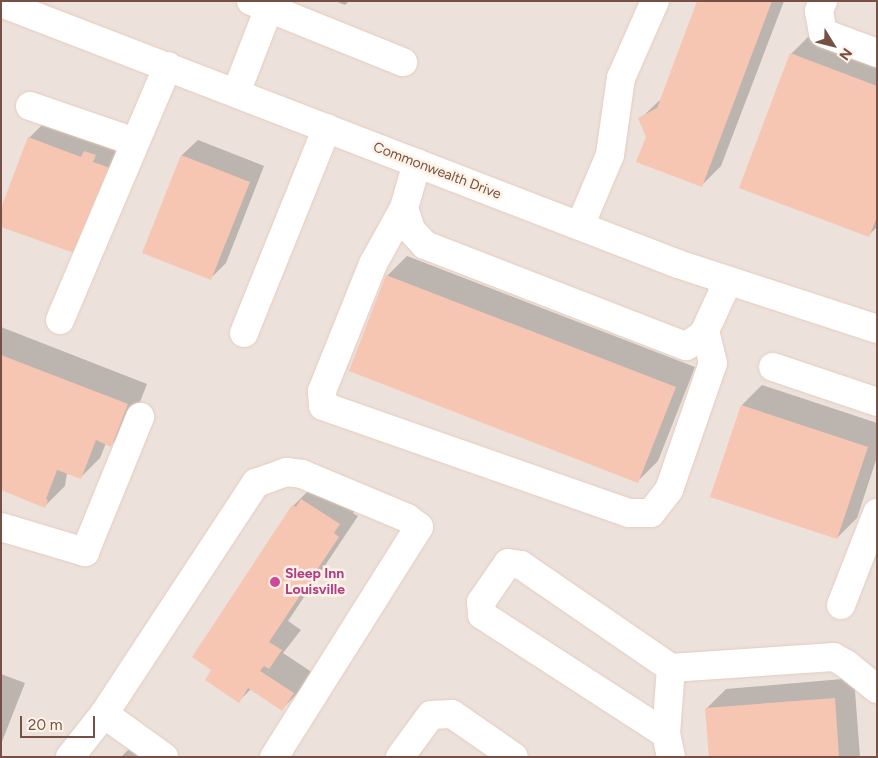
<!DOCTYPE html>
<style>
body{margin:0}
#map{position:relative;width:878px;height:758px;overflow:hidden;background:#feeede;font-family:Figtree,sans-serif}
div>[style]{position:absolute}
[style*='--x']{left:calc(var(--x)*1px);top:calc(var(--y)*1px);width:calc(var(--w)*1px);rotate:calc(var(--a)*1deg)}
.industrial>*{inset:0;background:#ece1db}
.shadow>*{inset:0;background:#0003}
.building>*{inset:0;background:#f6c6b3}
.roads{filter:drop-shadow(0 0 1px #e5cbbc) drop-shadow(0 0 1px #e5cbbc)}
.minor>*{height:28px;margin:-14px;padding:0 14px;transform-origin:14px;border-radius:14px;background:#fff}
.dots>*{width:14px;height:14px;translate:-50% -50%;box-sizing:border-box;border:2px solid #fff2e6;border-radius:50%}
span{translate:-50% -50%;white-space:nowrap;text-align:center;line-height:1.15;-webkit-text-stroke:5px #fff2e6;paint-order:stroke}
.street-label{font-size:14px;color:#765044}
.hotel-label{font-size:14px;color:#b23c85;font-weight:700}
.left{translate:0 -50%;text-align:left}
.frame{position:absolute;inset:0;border:2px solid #765044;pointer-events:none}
.north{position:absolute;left:808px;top:20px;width:50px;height:50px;-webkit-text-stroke:4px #fff2e6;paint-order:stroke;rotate:126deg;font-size:14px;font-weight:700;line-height:20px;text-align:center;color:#765044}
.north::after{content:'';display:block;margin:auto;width:18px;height:22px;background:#765044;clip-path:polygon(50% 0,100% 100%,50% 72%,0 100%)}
.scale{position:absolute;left:20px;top:716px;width:75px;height:22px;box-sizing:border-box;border:2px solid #765044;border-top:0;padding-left:6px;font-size:15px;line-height:18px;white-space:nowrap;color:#765044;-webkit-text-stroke:4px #fff2e6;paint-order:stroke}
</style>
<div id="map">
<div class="industrial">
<i style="clip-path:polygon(1px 1px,877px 1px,877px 757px,1px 757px)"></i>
</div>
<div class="shadow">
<i style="clip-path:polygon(335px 1px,349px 1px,345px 5px)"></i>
<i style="clip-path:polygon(699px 1px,784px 1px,721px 166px,701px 186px,648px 137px,640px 119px,663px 97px)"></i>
<i style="clip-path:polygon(811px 34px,877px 58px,877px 227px,869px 235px,791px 54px)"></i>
<i style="clip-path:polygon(45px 122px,125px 153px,93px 237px,29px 138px)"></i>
<i style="clip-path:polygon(198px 140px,264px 166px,226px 263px,210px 279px,182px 155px)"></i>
<i style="clip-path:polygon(407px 256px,695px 367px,658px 461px,638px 481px,387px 276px)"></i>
<i style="clip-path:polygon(1px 327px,147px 384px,131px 425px,111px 445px,106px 443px,100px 458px,80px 478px,67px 473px,65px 486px,45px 506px,1px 489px)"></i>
<i style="clip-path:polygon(762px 385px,877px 423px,877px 457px,857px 518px,837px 538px,742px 405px)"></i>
<i style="clip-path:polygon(313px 486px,359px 504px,353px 513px,358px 516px,288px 621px,301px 630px,283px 653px,313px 673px,302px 689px,282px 709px,251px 689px,239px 701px,293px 506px)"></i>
<i style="clip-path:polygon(1px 674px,25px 683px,1px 744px)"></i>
<i style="clip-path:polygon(854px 678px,860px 757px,710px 757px,706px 709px,726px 689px)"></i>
<i style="clip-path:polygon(134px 744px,167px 757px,121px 757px)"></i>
</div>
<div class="building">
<i style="clip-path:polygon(697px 1px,772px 1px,702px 187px,636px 162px,646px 137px,638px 118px,657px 108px)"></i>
<i style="clip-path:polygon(790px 53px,877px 86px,877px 217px,869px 237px,739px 188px)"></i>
<i style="clip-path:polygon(28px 137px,81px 157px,84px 151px,96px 155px,93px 162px,110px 168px,77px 254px,1px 227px,1px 208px)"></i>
<i style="clip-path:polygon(181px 155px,250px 182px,211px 280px,142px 253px)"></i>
<i style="clip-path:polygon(386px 275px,676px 387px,638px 483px,349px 371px)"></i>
<i style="clip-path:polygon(1px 355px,128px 404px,111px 447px,96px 440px,81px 479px,57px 470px,46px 499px,48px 500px,45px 508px,1px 490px)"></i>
<i style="clip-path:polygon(741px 405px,868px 447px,837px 539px,710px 497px)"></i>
<i style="clip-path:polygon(301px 499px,340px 524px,334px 533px,339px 537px,269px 642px,282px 650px,269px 669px,264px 666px,260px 671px,294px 693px,282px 711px,248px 688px,239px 703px,205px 680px,211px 670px,192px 657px,292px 505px,296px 507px)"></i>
<i style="clip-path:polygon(835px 698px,839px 757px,709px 757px,705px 708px)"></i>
</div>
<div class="roads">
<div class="minor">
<i style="--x:251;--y:1;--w:164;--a:21.9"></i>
<i style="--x:823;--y:1;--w:11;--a:112"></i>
<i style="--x:819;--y:11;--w:22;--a:80"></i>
<i style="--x:823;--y:33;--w:58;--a:20.3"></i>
<i style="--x:1;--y:3;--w:726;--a:21.08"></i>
<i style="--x:678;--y:264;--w:209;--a:18.1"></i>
<i style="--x:236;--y:93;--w:91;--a:-68.8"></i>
<i style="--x:30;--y:106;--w:111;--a:18.9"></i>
<i style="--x:417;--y:163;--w:47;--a:106.1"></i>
<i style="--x:404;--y:208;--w:23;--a:72"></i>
<i style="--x:411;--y:230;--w:21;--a:47"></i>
<i style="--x:425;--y:245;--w:280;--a:21.2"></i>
<i style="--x:686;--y:346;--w:20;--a:-33"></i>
<i style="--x:703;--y:335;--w:60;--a:-65.2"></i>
<i style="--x:404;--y:208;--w:64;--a:119"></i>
<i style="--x:373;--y:264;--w:137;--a:111.9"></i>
<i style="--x:322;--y:391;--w:15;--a:86"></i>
<i style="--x:323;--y:406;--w:324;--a:19.3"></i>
<i style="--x:629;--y:513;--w:22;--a:0"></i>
<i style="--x:651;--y:513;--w:29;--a:-52"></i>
<i style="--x:669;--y:490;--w:134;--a:-70.9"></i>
<i style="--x:713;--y:363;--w:33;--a:-104"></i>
<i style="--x:580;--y:226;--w:77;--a:-67.1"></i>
<i style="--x:610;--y:155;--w:78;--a:-81.9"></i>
<i style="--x:621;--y:78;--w:84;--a:-66.2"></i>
<i style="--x:60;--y:320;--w:276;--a:-67"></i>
<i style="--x:244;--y:333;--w:221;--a:-68"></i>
<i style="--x:773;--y:367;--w:110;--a:18.6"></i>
<i style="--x:1;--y:527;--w:88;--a:16.6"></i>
<i style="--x:85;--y:552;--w:146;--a:-67.8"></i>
<i style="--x:841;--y:605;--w:99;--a:-68.6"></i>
<i style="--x:104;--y:714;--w:74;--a:35.6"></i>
<i style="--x:666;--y:734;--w:66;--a:-85.7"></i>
<i style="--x:70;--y:757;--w:55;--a:-51.7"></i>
<i style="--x:104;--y:714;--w:277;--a:-56.7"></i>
<i style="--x:256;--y:483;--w:32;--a:-20"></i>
<i style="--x:286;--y:472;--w:16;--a:7"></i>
<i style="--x:302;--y:474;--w:114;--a:22.7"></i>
<i style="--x:407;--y:518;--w:15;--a:37"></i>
<i style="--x:419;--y:527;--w:272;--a:122.2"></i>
<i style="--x:400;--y:757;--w:52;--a:-53.6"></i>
<i style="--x:431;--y:715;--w:21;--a:-3"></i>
<i style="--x:452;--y:714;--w:75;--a:34.7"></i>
<i style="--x:671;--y:757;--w:24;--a:-102"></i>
<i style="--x:666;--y:734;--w:219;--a:-147.1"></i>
<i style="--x:482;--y:615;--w:13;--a:-94"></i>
<i style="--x:481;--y:602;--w:47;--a:-55.3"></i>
<i style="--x:508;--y:563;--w:13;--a:9"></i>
<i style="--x:521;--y:565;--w:182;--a:34.5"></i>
<i style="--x:671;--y:668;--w:163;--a:-3.9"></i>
<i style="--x:834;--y:657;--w:14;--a:30"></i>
<i style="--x:846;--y:664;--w:40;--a:39"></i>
</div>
</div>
<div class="dots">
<i style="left:275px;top:582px;background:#d1479c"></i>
</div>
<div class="street-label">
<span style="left:437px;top:171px;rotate:21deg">Commonwealth Drive</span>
</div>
<div class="hotel-label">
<span class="left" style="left:285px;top:582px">Sleep Inn<br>Louisville</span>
</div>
<div class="frame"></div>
<div class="north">N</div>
<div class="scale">20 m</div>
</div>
